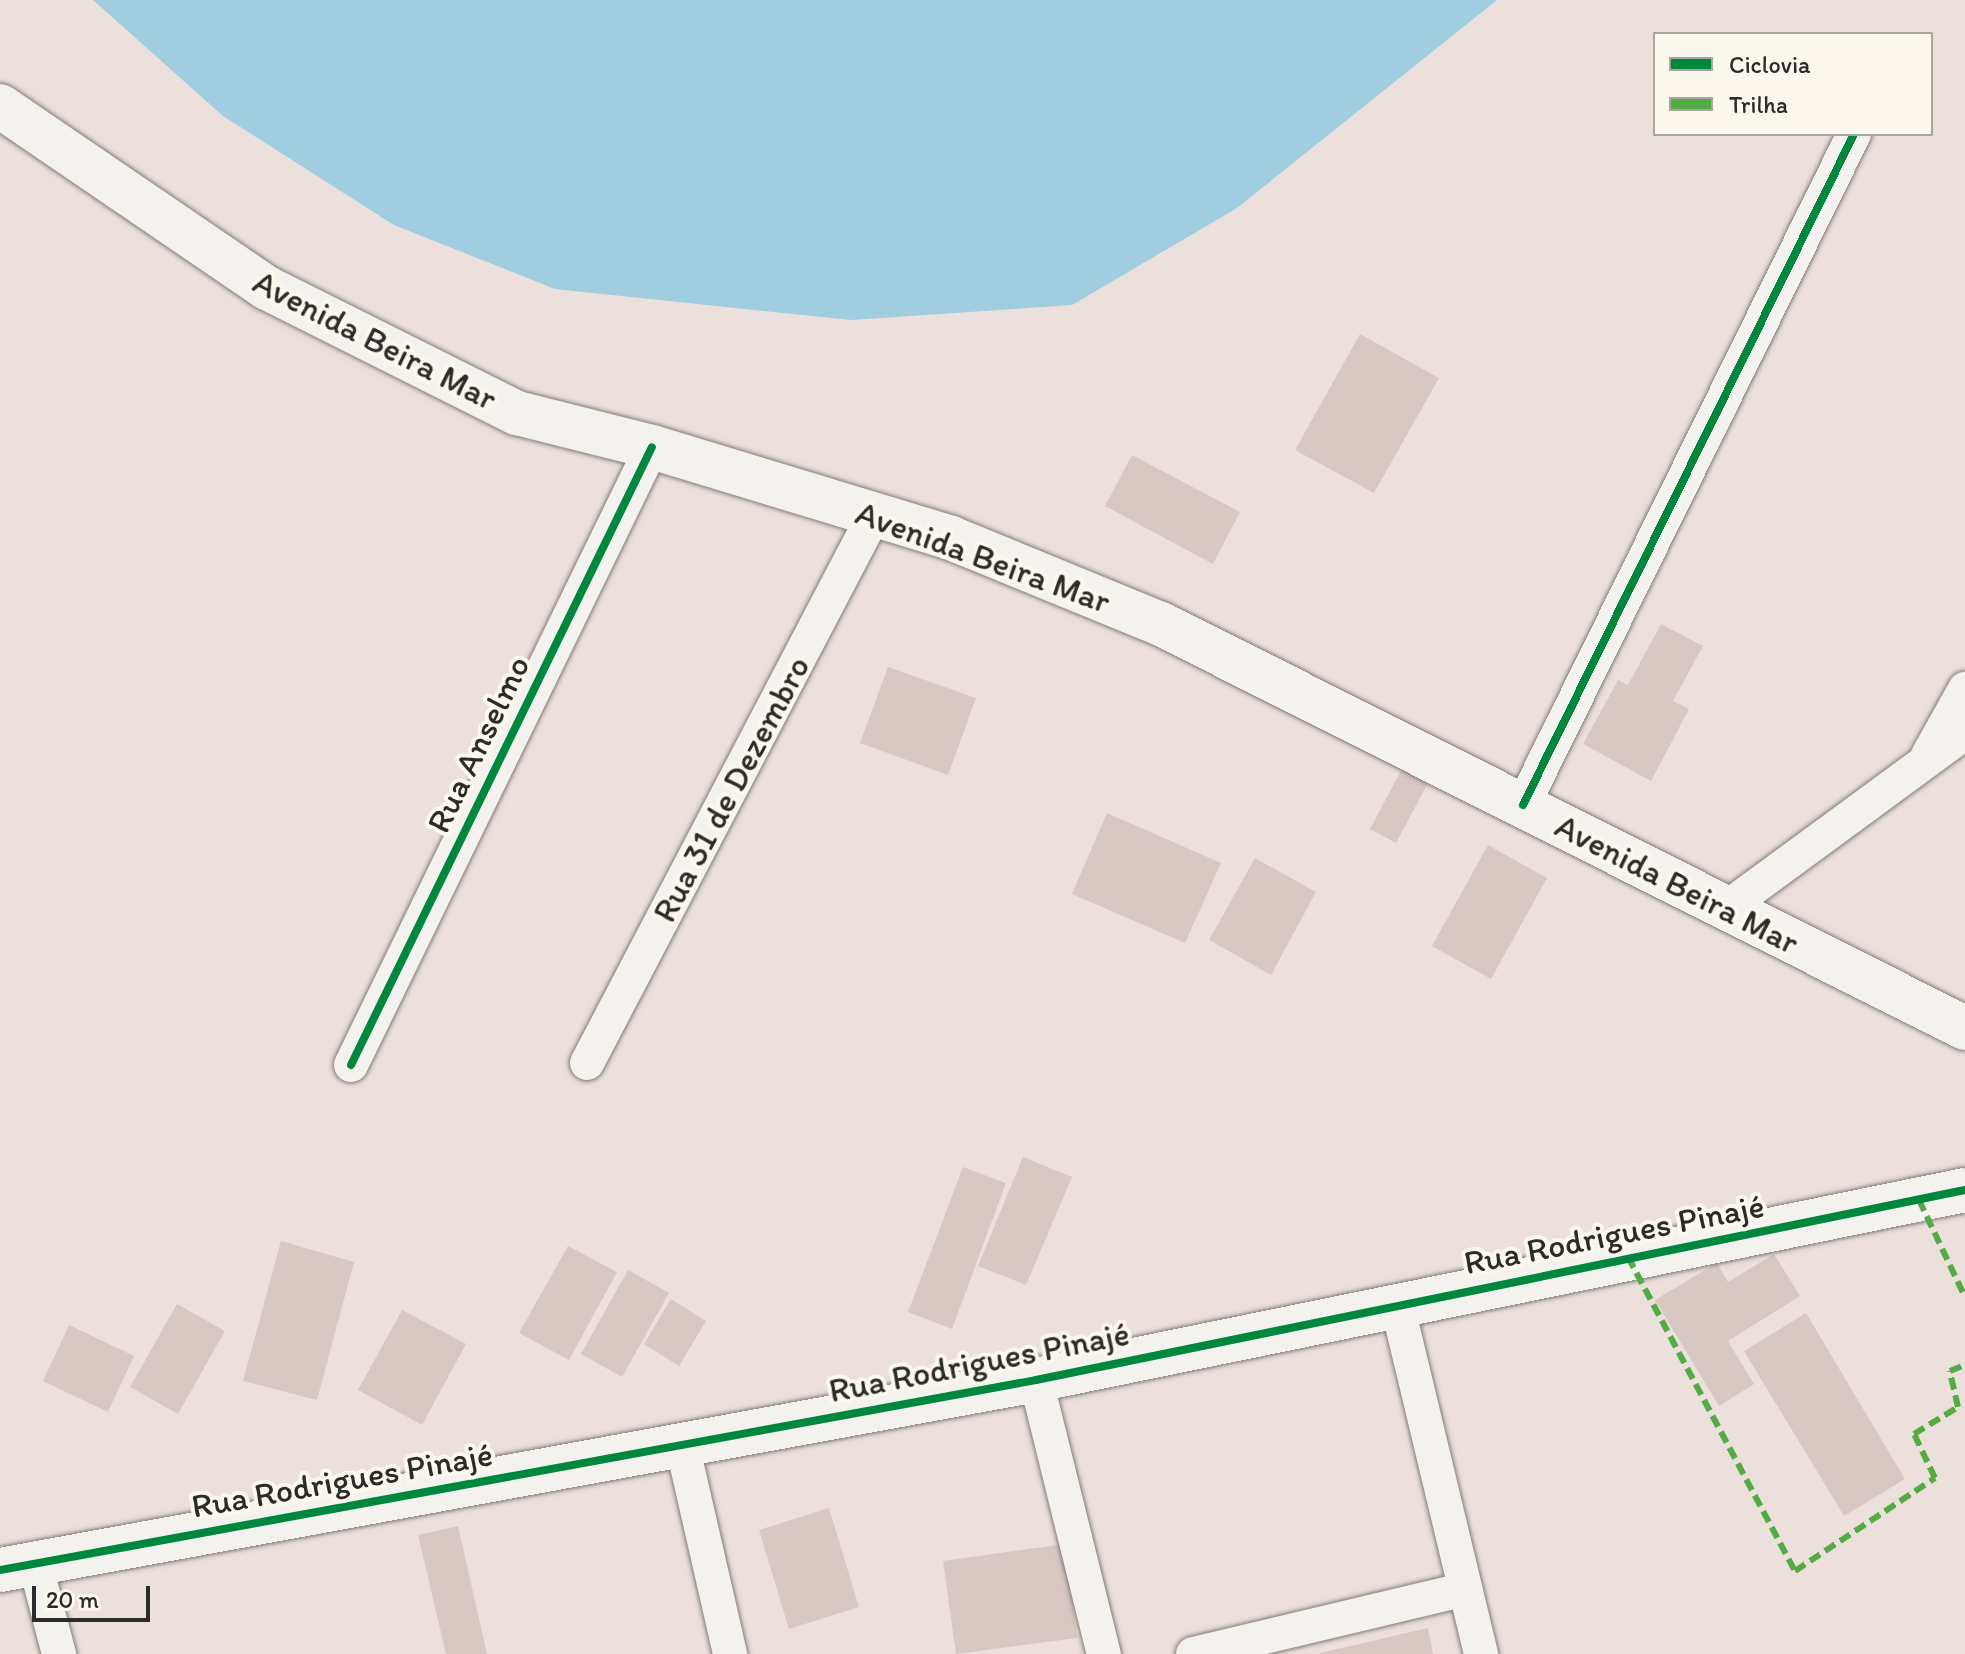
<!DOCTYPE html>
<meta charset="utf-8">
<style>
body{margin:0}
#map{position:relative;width:1965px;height:1654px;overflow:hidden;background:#ebe0db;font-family:Itim,sans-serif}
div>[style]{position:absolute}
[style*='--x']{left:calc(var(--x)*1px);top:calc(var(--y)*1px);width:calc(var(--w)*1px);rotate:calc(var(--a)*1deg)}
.water>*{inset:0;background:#a0cddf}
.building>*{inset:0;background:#d8c8c4}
.roads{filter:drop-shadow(0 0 2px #817c7a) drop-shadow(0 0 2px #817c7a)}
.street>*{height:34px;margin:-17px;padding:0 17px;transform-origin:17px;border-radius:17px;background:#f4f2ee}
.secondary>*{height:44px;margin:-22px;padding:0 22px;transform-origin:22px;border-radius:22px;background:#f4f2ee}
.quiet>*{height:6px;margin-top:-3px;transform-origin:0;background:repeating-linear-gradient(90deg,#54ab44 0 12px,transparent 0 18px)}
.cycleway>*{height:8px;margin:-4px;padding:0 4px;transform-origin:4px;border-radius:4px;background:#00873e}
span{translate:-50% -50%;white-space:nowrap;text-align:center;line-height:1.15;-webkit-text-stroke:8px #fbf7ec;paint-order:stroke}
.street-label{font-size:34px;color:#2b2b2b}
.legend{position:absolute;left:1653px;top:32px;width:280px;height:104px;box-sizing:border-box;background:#fbf7ec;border:2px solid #a8a59f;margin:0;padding:10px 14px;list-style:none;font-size:24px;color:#2b2b2b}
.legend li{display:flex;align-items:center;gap:16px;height:40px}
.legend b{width:40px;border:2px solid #a8a59f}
.scale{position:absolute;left:32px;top:1586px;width:118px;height:36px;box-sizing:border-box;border:4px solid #2b2b2b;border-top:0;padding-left:10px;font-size:24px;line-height:28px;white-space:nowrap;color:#2b2b2b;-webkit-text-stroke:6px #fbf7ec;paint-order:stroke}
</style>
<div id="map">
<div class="water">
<i style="clip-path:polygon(93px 0,1497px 0,1237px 208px,1072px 305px,851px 320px,555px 289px,394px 225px,223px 116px)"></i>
</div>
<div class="building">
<i style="clip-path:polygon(1360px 334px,1439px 378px,1374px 493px,1295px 450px)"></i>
<i style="clip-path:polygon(1132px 455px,1240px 512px,1213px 564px,1105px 506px)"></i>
<i style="clip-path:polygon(1661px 624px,1703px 646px,1673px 701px,1689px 709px,1651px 781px,1583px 744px,1618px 680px,1628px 685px)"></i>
<i style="clip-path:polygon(888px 667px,976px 698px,948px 775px,860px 743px)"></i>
<i style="clip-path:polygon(1404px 765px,1430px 779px,1396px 843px,1370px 829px)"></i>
<i style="clip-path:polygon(1107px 813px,1221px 863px,1185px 943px,1072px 894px)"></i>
<i style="clip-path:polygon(1488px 845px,1547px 878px,1491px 979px,1432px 946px)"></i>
<i style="clip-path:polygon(1255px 858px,1316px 892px,1271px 975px,1209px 940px)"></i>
<i style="clip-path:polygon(1023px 1157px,1072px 1177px,1026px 1285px,978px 1266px)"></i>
<i style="clip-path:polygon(963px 1167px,1006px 1183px,952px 1329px,908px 1312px)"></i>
<i style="clip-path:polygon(281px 1241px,354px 1262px,317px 1400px,243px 1381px)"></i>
<i style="clip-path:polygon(568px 1246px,617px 1272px,569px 1360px,519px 1333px)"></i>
<i style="clip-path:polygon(1774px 1254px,1800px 1296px,1728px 1341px,1754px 1384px,1719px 1406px,1655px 1300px,1717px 1263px,1728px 1282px)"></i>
<i style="clip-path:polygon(628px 1270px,669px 1293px,622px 1377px,581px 1354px)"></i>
<i style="clip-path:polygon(671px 1299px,706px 1321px,679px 1366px,644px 1344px)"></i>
<i style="clip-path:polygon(177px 1304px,225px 1331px,178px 1414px,130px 1387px)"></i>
<i style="clip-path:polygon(402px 1310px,466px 1344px,422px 1425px,358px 1390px)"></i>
<i style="clip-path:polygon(1806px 1313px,1905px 1479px,1844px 1516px,1744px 1351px)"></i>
<i style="clip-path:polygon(69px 1325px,134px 1356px,108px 1412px,43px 1381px)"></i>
<i style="clip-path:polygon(829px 1508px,859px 1607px,789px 1629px,759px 1530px)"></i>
<i style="clip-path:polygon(458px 1526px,487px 1654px,446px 1654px,418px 1535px)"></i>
<i style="clip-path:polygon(1065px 1544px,1077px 1638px,956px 1654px,943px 1561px)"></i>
<i style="clip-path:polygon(1428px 1628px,1433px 1654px,1320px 1654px,1320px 1653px)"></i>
</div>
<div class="roads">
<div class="street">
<i style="--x:1928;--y:755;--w:76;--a:-60.7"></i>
<i style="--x:1523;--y:805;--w:748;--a:-63.74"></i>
<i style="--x:1725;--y:909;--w:298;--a:-36.3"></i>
<i style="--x:587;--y:1063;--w:619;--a:-62.36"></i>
<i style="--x:351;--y:1065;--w:687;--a:-64.03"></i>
<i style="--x:1397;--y:1304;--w:360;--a:76.5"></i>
<i style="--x:1036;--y:1380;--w:282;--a:76.1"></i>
<i style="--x:682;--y:1444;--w:215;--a:77.1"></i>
<i style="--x:35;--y:1563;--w:94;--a:75.2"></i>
<i style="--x:1193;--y:1654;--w:280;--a:-13.4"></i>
</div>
<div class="secondary">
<i style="--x:0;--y:106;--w:323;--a:34.3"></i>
<i style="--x:267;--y:288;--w:280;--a:26.6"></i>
<i style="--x:517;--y:413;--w:139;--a:14.1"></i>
<i style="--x:652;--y:447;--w:313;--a:16.9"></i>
<i style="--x:951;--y:538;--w:227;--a:22.3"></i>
<i style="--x:1161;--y:624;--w:900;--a:26.68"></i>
<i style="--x:0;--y:1570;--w:1053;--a:-10.39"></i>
<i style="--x:1036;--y:1380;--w:948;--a:-11.56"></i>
</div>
</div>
<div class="quiet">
<i style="--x:1919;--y:1200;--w:107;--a:64.6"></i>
<i style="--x:1628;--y:1257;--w:356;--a:62"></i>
<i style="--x:1795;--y:1571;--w:168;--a:-33.6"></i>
<i style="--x:1935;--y:1478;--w:49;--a:-115.5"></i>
<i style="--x:1914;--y:1434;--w:52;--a:-31.5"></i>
<i style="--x:1958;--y:1407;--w:37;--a:-103"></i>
<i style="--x:1950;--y:1371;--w:16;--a:-22"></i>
</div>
<div class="cycleway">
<i style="--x:1523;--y:805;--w:748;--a:-63.74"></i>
<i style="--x:351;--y:1065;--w:687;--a:-64.03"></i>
<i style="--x:0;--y:1570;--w:1053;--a:-10.39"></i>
<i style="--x:1036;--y:1380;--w:948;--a:-11.56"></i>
</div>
<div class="street-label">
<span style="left:375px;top:340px;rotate:27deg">Avenida Beira Mar</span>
<span style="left:983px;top:557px;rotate:20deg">Avenida Beira Mar</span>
<span style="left:478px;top:744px;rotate:-64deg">Rua Anselmo</span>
<span style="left:731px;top:789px;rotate:-62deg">Rua 31 de Dezembro</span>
<span style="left:1677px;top:884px;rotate:27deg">Avenida Beira Mar</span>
<span style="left:1614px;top:1234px;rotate:-11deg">Rua Rodrigues Pinajé</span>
<span style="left:979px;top:1362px;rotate:-11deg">Rua Rodrigues Pinajé</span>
<span style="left:342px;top:1480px;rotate:-10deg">Rua Rodrigues Pinajé</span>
</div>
<ul class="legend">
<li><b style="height:10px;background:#00873e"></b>Ciclovia</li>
<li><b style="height:10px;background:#54ab44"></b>Trilha</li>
</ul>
<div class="scale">20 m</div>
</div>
